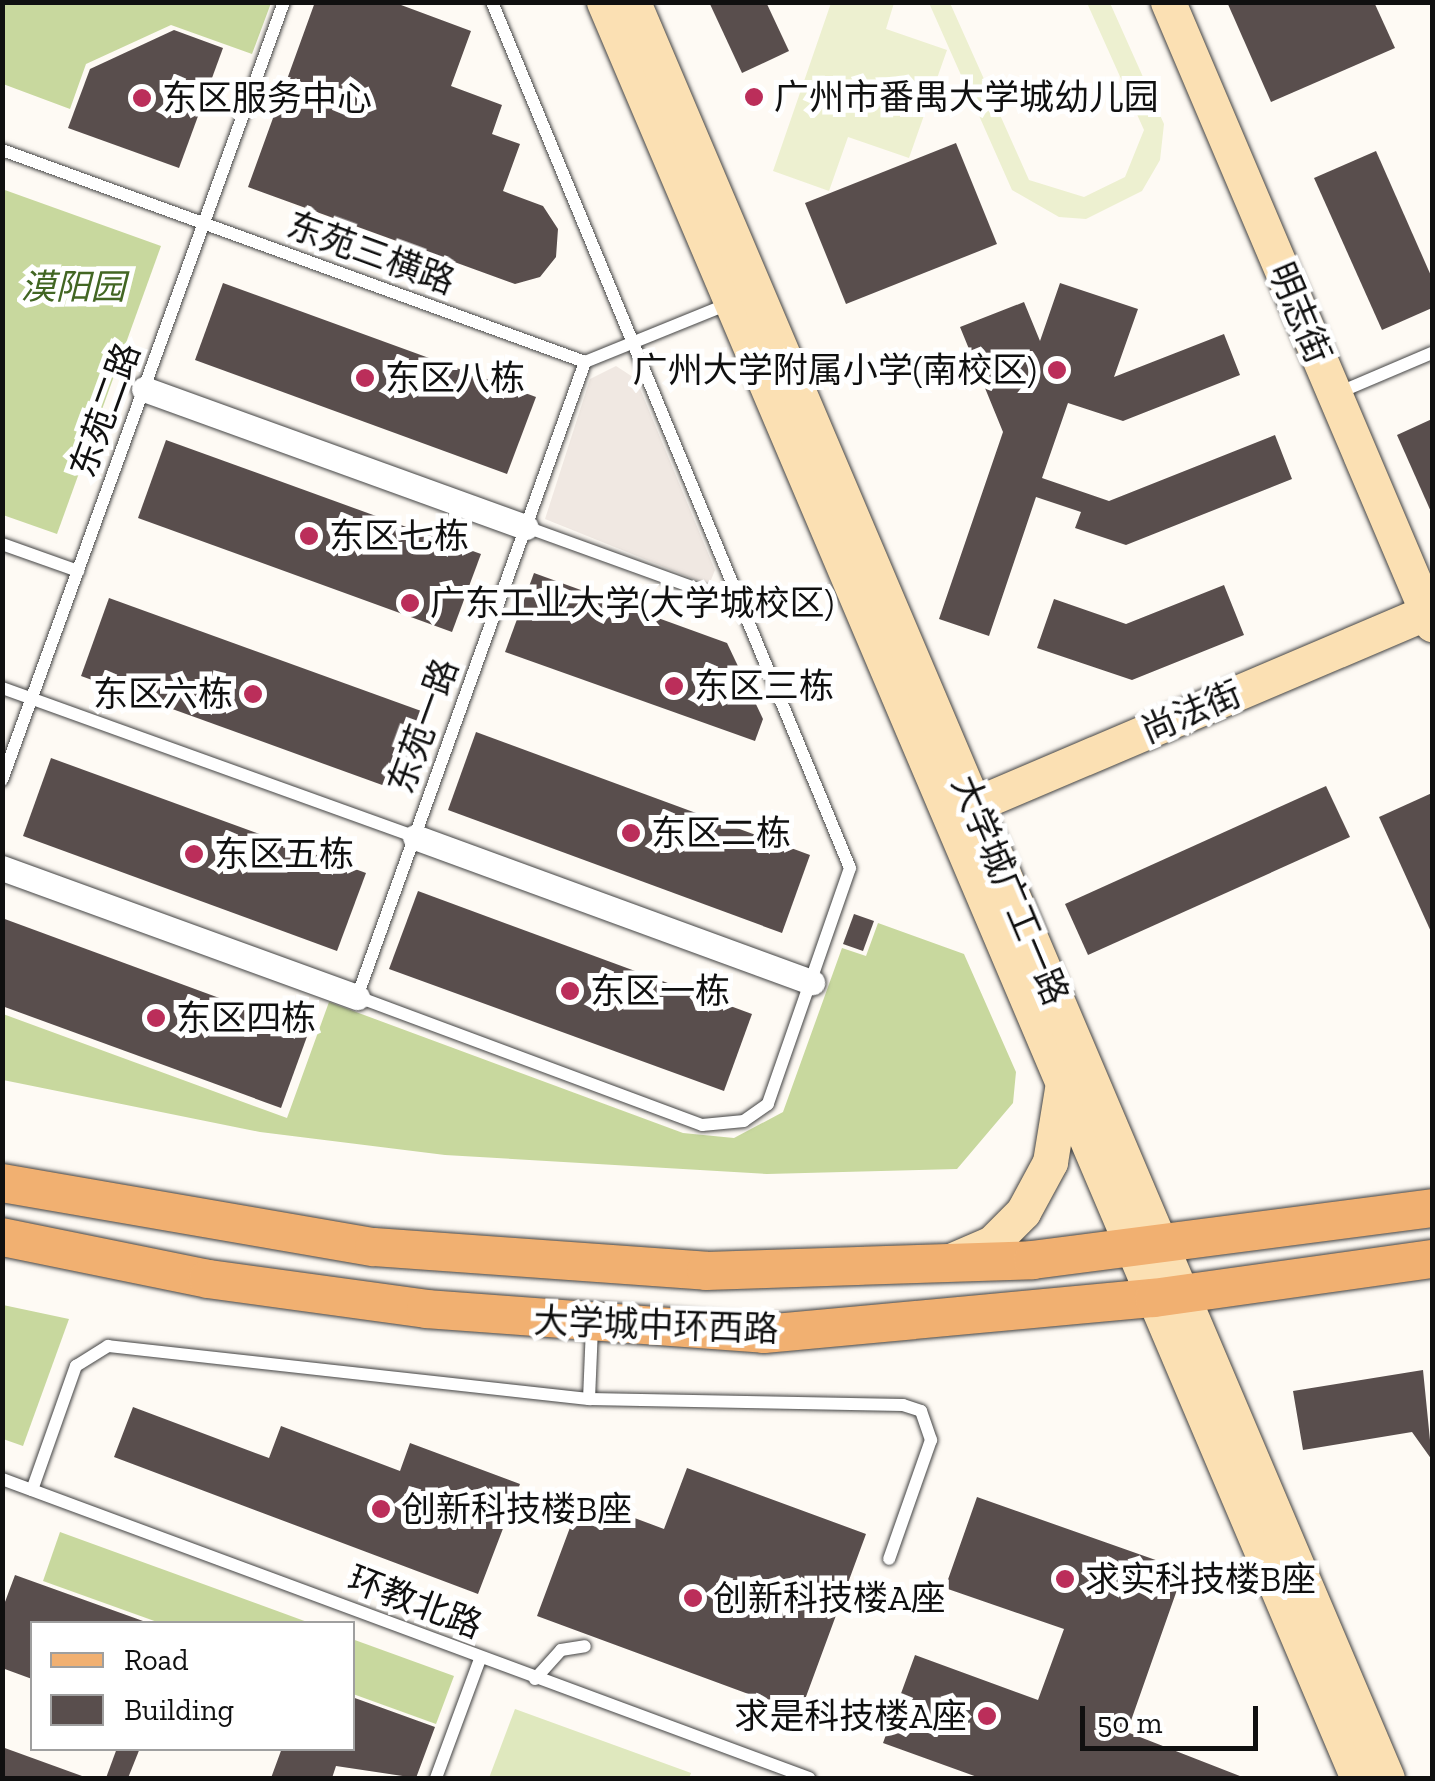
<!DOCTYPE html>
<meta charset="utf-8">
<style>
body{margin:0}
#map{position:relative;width:1435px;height:1781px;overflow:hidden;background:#fefaf4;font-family:"Zilla Slab","Noto Sans SC",serif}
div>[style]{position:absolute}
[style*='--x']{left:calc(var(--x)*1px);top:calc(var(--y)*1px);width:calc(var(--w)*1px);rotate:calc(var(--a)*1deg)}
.green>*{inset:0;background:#dfe8be}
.forest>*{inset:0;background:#c8d89e}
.pitch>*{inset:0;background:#edf0d0}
.plaza>*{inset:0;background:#f0e8e2}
.building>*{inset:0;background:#594e4d}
.roads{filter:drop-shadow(0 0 2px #434343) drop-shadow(0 0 2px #434343)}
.lane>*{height:12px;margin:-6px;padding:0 6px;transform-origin:6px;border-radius:6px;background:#fff}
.street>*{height:25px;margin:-12.5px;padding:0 12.5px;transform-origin:12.5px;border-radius:12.5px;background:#fff}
.secondary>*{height:35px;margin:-17.5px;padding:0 17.5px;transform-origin:17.5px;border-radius:17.5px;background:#fbe0b3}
.primary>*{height:38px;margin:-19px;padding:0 19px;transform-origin:19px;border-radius:19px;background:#f1b071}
.dots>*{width:28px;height:28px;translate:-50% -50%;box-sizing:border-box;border:5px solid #fff;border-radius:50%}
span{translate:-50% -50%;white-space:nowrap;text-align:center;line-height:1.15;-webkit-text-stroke:10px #fff;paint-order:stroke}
.poi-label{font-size:35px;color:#101010}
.left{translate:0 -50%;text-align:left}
.right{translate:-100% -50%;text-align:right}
.street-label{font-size:35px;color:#101010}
.park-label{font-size:35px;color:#426623;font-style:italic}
.frame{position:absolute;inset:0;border:5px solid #101010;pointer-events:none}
.legend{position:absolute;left:30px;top:1621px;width:325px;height:130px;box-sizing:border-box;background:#fff;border:2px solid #9f9f9f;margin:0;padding:12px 18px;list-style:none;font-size:30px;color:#101010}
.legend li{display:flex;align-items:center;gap:20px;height:50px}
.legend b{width:50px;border:2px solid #9f9f9f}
.scale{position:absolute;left:1080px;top:1706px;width:178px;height:45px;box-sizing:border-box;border:5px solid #101010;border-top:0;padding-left:12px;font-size:30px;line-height:35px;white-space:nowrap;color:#101010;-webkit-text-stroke:8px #fff;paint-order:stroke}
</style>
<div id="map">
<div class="green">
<i style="clip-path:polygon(515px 1709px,691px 1773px,689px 1778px,489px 1778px)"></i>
</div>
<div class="forest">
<i style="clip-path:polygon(2px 3px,3px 2px,271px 3px,252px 54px,171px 25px,86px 64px,70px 109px,3px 84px)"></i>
<i style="clip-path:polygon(2px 189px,161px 246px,57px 534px,3px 515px)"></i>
<i style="clip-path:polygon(878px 923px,964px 954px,1016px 1072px,1013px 1103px,957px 1169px,767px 1174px,445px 1155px,260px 1132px,3px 1080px,3px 1014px,287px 1118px,329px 1002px,683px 1133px,734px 1138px,783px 1112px,842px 948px,866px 956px)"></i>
<i style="clip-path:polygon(3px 1305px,69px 1319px,23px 1446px,3px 1439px)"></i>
<i style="clip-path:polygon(60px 1532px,310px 1623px,160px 1623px,43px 1581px)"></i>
<i style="clip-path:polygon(352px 1639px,454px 1676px,436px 1724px,353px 1694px)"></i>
</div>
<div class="pitch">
<i style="clip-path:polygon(831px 3px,894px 3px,886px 29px,947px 50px,909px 158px,848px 137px,829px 191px,773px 171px)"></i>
<i style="clip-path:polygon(929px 3px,950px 3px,1029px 180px,1084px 197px,1125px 177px,1144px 130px,1087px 3px,1110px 3px,1164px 124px,1160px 160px,1142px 191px,1086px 219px,1059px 217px,1012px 190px)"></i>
</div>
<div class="plaza">
<i style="clip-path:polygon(616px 366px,636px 379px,715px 570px,709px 585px,545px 519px,590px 379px)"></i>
</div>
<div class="building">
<i style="clip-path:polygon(315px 2px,393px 2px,471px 31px,451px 86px,502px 105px,492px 134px,520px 144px,503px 191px,543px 206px,558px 229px,556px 257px,540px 277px,515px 284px,248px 187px)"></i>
<i style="clip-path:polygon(709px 2px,766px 2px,789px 51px,742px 73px)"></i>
<i style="clip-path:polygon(1227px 2px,1374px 2px,1395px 48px,1271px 102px)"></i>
<i style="clip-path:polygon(174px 30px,223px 48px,179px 168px,68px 128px,90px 69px)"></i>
<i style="clip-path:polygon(956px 143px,997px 244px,846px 304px,805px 203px)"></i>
<i style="clip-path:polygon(1376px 151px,1432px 278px,1432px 308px,1382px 330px,1314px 178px)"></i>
<i style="clip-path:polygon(223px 283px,536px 397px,507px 474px,195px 360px)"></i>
<i style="clip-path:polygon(1060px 283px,1138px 309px,1114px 377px,1224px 334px,1240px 375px,1123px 421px,1068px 403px,1042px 478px,1109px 501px,1275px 435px,1292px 479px,1126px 545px,1075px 528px,1081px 512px,1036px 497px,989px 636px,939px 619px,1003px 432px,960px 327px,1024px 302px,1040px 341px)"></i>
<i style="clip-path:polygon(1432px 419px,1432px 514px,1397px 435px)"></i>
<i style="clip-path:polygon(166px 440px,481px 554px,452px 632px,138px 518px)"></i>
<i style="clip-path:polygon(534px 573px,727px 643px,763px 719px,755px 741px,505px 652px)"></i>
<i style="clip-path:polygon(1224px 585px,1244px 635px,1132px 680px,1037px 648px,1054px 599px,1126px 624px)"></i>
<i style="clip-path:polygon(109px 598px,424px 712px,396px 790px,81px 676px)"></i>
<i style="clip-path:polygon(476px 732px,810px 855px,782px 933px,448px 810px)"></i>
<i style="clip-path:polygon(51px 758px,366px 873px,337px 951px,23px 836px)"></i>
<i style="clip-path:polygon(1326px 786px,1350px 837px,1088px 955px,1065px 904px)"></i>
<i style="clip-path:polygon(1432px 793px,1432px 934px,1379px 817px)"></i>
<i style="clip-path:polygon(418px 891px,752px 1014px,724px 1091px,389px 969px)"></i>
<i style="clip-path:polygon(854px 914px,874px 921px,863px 951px,843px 944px)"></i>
<i style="clip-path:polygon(2px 918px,309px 1031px,281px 1108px,2px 1006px)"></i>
<i style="clip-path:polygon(1423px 1370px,1432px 1460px,1412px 1432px,1303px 1450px,1293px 1391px)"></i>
<i style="clip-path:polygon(133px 1407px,269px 1458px,281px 1426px,400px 1471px,410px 1443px,520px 1484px,478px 1594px,114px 1457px)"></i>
<i style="clip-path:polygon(687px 1468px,866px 1534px,800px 1713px,537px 1616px,581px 1498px,664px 1529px)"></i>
<i style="clip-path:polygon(977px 1497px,1184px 1570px,1127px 1732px,1245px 1778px,980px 1778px,883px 1743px,915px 1655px,1038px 1700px,1064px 1629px,945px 1588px)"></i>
<i style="clip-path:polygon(15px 1575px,143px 1621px,143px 1624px,32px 1624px,32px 1679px,2px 1668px,2px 1610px)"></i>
<i style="clip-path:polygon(352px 1697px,435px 1727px,416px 1778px,336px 1766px,332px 1778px,271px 1778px,282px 1748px,352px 1748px)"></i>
<i style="clip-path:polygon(2px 1747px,82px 1776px,81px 1778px,2px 1778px)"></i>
<i style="clip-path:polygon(117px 1748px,140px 1748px,128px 1778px,106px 1778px)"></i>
</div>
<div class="roads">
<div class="lane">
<i style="--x:492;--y:2;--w:937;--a:67.54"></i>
<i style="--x:850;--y:868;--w:250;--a:109.2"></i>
<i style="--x:768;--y:1104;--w:29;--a:145"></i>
<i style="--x:744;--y:1121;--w:42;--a:174.6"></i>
<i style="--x:702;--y:1125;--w:368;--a:-159.6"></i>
<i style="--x:357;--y:997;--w:675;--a:-70.25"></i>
<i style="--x:2;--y:150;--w:620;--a:19.98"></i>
<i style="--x:585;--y:362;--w:144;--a:-22.1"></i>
<i style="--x:1338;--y:393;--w:102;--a:-23.1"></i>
<i style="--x:526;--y:527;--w:226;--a:19.9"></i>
<i style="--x:2;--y:544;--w:81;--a:19.6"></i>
<i style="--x:2;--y:688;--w:439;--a:19.8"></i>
<i style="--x:2;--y:780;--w:828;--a:-70.08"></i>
<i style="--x:589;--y:1399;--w:72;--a:-87.6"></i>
<i style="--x:2;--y:1479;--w:861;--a:20.33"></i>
<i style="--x:32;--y:1490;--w:132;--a:-70.5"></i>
<i style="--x:76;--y:1366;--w:38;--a:-32"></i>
<i style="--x:108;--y:1346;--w:484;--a:6.3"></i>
<i style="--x:589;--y:1399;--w:314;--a:1.1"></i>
<i style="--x:903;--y:1405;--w:19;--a:18"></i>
<i style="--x:921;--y:1411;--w:31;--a:71"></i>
<i style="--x:931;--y:1440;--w:126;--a:109.4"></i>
<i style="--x:535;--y:1679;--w:39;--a:-48"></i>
<i style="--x:561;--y:1650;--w:24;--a:-9"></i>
<i style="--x:436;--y:1778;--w:127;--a:-69.7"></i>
</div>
<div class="street">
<i style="--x:144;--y:389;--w:406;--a:19.9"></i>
<i style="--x:415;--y:837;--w:423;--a:20.1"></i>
<i style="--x:2;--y:868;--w:378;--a:20"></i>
</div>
<div class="secondary">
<i style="--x:604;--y:2;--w:1929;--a:67"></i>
<i style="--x:633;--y:2;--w:1929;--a:67"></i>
<i style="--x:1168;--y:2;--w:676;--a:67"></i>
<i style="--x:955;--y:813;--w:518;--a:-23.05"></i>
<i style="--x:948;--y:1262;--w:48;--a:-23.4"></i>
<i style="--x:992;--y:1243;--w:44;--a:-45"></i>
<i style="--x:1023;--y:1212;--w:57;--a:-61.6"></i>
<i style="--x:1050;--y:1162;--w:74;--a:-80.7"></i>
</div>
<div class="primary">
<i style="--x:2;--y:1183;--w:377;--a:9.8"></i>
<i style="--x:374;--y:1247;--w:333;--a:4.1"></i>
<i style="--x:706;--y:1271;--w:327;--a:-1.9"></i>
<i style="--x:1033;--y:1260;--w:402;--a:-7.4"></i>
<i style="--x:2;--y:1237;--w:210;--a:11.5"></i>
<i style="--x:208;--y:1279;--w:220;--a:7.8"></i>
<i style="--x:426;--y:1309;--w:339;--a:4.2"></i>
<i style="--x:764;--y:1334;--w:392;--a:-5.3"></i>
<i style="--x:1154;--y:1298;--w:281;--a:-8"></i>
</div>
</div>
<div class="dots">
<i style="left:754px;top:97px;background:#bb2e5a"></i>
<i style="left:142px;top:98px;background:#bb2e5a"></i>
<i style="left:1057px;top:370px;background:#bb2e5a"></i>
<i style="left:365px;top:378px;background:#bb2e5a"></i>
<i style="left:309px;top:536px;background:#bb2e5a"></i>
<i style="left:410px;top:603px;background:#bb2e5a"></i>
<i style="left:674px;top:686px;background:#bb2e5a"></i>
<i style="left:253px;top:694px;background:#bb2e5a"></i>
<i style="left:631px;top:833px;background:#bb2e5a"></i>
<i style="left:194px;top:854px;background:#bb2e5a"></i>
<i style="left:570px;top:991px;background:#bb2e5a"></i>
<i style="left:156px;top:1018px;background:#bb2e5a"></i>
<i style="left:381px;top:1509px;background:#bb2e5a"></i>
<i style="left:1065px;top:1579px;background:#bb2e5a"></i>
<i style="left:693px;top:1598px;background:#bb2e5a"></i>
<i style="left:987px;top:1716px;background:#bb2e5a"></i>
</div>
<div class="poi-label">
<span class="left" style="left:774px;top:97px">广州市番禺大学城幼儿园</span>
<span class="left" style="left:162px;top:98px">东区服务中心</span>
<span class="right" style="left:1037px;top:370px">广州大学附属小学(南校区)</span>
<span class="left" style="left:385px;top:378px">东区八栋</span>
<span class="left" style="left:329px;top:536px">东区七栋</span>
<span class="left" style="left:430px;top:603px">广东工业大学(大学城校区)</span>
<span class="left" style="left:694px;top:686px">东区三栋</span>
<span class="right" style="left:233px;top:694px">东区六栋</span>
<span class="left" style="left:651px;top:833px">东区二栋</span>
<span class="left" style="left:214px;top:854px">东区五栋</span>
<span class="left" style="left:590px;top:991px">东区一栋</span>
<span class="left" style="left:176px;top:1018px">东区四栋</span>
<span class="left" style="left:401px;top:1509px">创新科技楼B座</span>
<span class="left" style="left:1085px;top:1579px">求实科技楼B座</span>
<span class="left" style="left:713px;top:1598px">创新科技楼A座</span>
<span class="right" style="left:967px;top:1716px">求是科技楼A座</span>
</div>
<div class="street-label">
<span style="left:371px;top:253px;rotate:20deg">东苑三横路</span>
<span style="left:1300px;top:313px;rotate:67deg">明志街</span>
<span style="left:105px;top:410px;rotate:-70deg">东苑二路</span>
<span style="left:1191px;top:712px;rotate:-23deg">尚法街</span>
<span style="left:423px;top:726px;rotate:-70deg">东苑一路</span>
<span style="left:1010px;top:890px;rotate:67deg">大学城广工一路</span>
<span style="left:656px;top:1325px;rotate:2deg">大学城中环西路</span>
<span style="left:415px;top:1602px;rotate:21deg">环教北路</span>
</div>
<div class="park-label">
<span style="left:73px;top:287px">漠阳园</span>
</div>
<div class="frame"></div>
<ul class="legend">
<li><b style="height:12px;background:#f1b071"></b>Road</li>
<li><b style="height:28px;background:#594e4d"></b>Building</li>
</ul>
<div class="scale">50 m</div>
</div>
